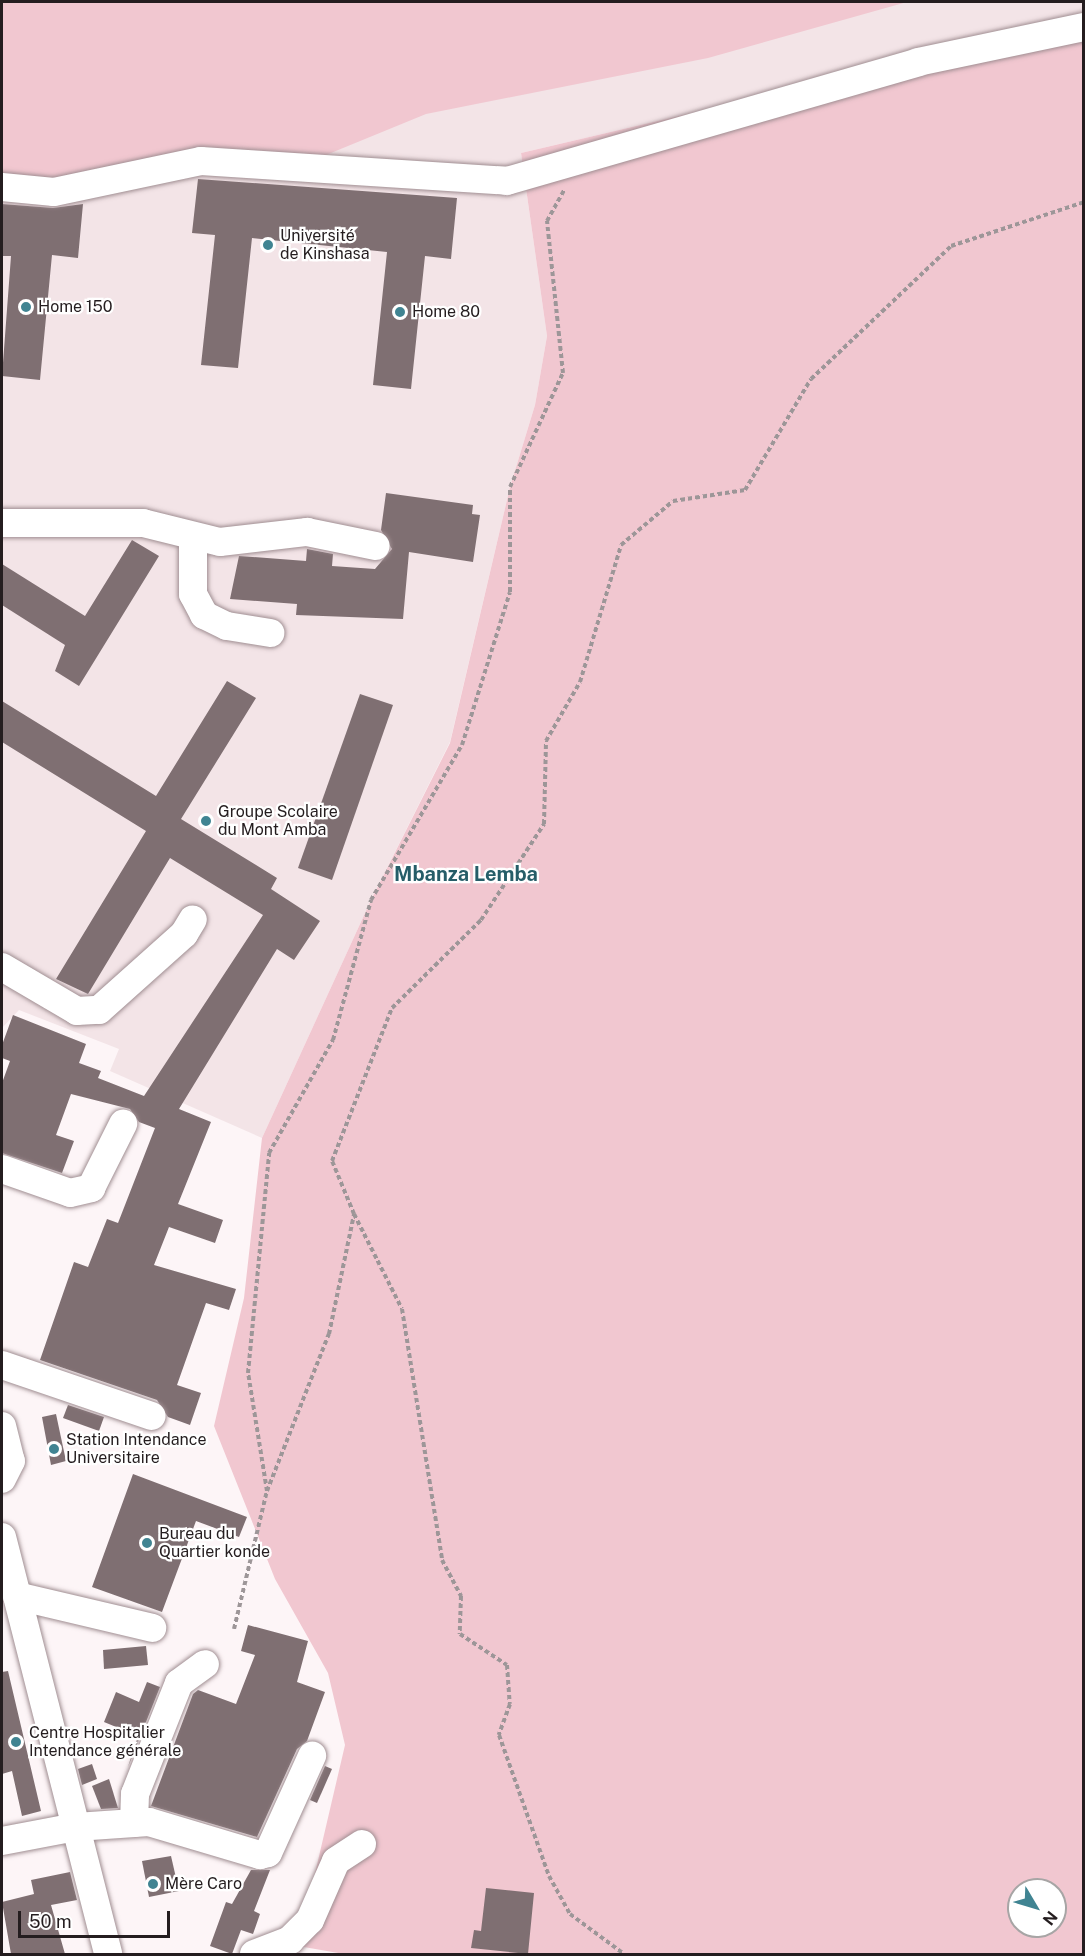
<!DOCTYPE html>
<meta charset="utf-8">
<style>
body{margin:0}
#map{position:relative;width:1085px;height:1956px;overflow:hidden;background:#fdf5f7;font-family:"Public Sans",sans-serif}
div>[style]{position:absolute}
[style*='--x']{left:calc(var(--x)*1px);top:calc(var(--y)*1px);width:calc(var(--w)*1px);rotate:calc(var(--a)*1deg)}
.built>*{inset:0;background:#f3e4e7}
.green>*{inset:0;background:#f1c7d0}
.building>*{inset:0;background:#7f6f72}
.path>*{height:4px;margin-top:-2px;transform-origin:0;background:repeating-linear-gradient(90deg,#9d9698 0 4.5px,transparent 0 7.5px)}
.roads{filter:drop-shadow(0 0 2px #a08e92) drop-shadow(0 0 2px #a08e92)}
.minor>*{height:28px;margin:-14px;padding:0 14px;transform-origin:14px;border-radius:14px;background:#fff}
.dots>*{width:16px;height:16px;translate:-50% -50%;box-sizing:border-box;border:3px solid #fff;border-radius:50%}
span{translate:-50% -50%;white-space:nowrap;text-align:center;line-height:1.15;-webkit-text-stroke:4.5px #fff;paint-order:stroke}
.poi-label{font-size:16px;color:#241d1f}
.left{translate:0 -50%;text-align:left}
.quarter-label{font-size:20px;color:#265d68;font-weight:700}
.frame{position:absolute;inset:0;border:3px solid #241d1f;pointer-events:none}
.north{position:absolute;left:1007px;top:1878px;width:60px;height:60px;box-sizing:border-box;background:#fff;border:2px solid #a7a5a5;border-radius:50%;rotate:128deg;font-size:16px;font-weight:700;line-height:24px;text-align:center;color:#241d1f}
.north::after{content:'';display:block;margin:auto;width:21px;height:27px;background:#408492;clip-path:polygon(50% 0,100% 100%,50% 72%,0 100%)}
.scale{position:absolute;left:18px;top:1911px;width:152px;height:27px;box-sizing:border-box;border:3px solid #241d1f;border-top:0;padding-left:8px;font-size:18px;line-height:21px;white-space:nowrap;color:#241d1f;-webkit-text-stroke:4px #fff;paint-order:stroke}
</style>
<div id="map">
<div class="built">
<i style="clip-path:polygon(2px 2px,1083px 2px,1083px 21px,521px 153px,547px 336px,535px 405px,510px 487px,450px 742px,371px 900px,262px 1138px,110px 1071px,119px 1049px,19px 1010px,2px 1028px)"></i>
</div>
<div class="green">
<i style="clip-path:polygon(2px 2px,907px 2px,708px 58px,426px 114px,326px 155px,2px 185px)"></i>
<i style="clip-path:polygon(evenodd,1083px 21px,1083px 1954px,344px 1954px,298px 1946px,345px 1745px,328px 1673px,275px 1579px,214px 1426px,244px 1298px,262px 1138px,371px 900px,450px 743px,510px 487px,535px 405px,547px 336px,521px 153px,1083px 21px,1019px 1890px,1055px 1890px,1055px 1926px,1019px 1926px,1019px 1890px)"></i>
</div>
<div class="building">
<i style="clip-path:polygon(198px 179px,457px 198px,451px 259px,425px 256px,411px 389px,373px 385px,387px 252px,252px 238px,238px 368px,201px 365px,215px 235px,192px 233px)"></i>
<i style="clip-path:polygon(2px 204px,53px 208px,83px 204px,78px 258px,52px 255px,40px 380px,2px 376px,11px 256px,2px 256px)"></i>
<i style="clip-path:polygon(386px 493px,473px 505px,472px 514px,480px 515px,473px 562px,409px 552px,403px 619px,296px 615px,297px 604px,230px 599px,239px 556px,306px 561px,307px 549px,333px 554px,332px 566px,375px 569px,392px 549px,381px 530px)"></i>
<i style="clip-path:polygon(132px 540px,159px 556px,79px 686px,55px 671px,65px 645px,2px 605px,2px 564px,85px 616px)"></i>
<i style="clip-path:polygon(227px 681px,256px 698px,181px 819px,277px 878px,271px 889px,320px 921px,294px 960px,277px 949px,179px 1109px,211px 1122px,178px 1204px,223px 1220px,215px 1243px,169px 1227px,154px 1265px,236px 1289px,229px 1310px,206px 1303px,177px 1385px,201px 1393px,190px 1425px,168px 1417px,157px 1400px,40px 1360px,74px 1262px,88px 1267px,107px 1219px,118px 1223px,155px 1128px,139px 1122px,130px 1109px,71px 1094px,56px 1135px,74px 1141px,62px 1173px,2px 1153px,2px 1083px,10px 1061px,2px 1058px,2px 1045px,13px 1015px,86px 1044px,79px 1063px,101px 1071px,98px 1078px,144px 1096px,263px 915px,170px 858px,88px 994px,56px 979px,146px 831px,2px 742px,2px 701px,156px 796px)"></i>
<i style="clip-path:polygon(360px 694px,393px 705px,332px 880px,298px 868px)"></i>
<i style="clip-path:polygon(68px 1405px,104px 1417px,99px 1431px,63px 1418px)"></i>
<i style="clip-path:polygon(56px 1414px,66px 1461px,51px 1465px,42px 1417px)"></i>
<i style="clip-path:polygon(133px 1474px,247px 1517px,239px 1537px,196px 1521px,162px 1612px,92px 1587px)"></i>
<i style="clip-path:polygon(248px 1625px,308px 1641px,297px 1682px,325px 1692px,307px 1741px,297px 1749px,257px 1837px,151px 1806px,193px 1694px,198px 1690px,236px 1704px,255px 1655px,241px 1651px)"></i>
<i style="clip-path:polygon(146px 1646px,148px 1665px,104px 1669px,103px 1650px)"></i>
<i style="clip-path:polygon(8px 1671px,41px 1811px,22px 1816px,12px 1771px,2px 1774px,2px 1672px)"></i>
<i style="clip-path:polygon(147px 1682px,160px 1687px,128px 1767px,138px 1736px,104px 1722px,116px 1692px,139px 1702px)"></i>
<i style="clip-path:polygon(92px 1764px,97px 1779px,82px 1785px,78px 1769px)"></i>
<i style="clip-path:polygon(325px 1766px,332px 1769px,317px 1803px,310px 1800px)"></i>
<i style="clip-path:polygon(109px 1779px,118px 1808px,101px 1809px,92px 1786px)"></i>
<i style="clip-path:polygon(171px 1856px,179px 1891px,149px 1897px,142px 1861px)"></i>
<i style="clip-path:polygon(251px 1870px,270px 1870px,254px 1911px,260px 1914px,253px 1934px,241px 1930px,232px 1954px,210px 1946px,226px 1902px,232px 1904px)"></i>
<i style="clip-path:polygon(70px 1872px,77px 1900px,51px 1905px,65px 1954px,11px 1954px,2px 1902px,34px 1894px,31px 1880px)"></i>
<i style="clip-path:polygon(486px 1888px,534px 1893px,528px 1954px,471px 1948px,474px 1930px,481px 1931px)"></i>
</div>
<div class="path">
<i style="--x:354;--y:1214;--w:106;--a:63.2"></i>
<i style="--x:402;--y:1309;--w:254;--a:80.9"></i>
<i style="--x:442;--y:1560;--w:41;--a:62.2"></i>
<i style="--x:461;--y:1596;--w:38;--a:92"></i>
<i style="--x:460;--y:1634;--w:56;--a:33.4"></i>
<i style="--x:507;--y:1665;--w:39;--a:86"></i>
<i style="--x:510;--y:1704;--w:33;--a:110"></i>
<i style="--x:499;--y:1735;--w:150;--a:70.5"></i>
<i style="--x:549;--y:1876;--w:43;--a:61.1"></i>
<i style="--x:570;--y:1914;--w:67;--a:36.5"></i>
<i style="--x:267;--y:1491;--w:169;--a:-68.5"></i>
<i style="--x:329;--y:1334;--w:123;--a:-78.2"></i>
<i style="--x:354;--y:1214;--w:57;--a:-112.5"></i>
<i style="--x:332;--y:1161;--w:164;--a:-68.6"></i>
<i style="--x:392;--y:1008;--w:125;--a:-44.7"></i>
<i style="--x:481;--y:920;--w:115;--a:-56.7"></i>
<i style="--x:544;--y:824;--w:83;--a:-88.6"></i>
<i style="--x:546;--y:741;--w:68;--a:-60"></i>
<i style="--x:580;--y:682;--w:143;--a:-73.3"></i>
<i style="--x:621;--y:545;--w:68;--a:-40.2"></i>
<i style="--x:673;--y:501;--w:73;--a:-8.7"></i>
<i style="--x:745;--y:490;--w:129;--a:-59.3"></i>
<i style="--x:811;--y:379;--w:193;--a:-43.5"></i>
<i style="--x:951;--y:246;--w:140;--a:-18.3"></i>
<i style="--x:234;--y:1629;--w:142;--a:-76.6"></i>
<i style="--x:267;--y:1491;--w:120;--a:-99.1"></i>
<i style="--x:248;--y:1373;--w:221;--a:-84.5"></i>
<i style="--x:269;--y:1153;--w:130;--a:-60.5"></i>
<i style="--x:333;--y:1040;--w:145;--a:-74.8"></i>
<i style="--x:371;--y:900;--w:180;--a:-59.6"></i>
<i style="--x:462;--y:745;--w:160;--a:-72.6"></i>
<i style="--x:510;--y:592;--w:105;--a:-90"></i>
<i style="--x:510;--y:487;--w:126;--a:-65.1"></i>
<i style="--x:563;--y:373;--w:153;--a:-96"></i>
<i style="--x:547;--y:221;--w:37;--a:-61"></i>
</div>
<div class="roads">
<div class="minor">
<i style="--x:2;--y:187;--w:52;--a:5.5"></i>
<i style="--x:54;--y:192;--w:150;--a:-11.9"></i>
<i style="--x:201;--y:161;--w:307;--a:3.7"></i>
<i style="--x:507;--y:181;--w:428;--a:-16.1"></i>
<i style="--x:918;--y:62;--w:170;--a:-11.9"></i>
<i style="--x:2;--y:523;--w:141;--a:0"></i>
<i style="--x:143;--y:523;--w:79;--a:13.9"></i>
<i style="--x:220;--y:542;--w:88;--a:-6.6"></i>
<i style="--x:307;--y:532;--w:70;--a:11.5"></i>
<i style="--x:193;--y:539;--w:55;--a:90"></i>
<i style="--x:193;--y:594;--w:24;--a:62"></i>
<i style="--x:204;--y:615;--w:25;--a:26"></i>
<i style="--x:227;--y:626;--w:44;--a:9.2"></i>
<i style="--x:2;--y:967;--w:87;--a:30.4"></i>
<i style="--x:77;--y:1011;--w:22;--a:-3"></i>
<i style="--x:99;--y:1010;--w:114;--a:-41.8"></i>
<i style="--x:184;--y:934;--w:17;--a:-59"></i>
<i style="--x:2;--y:1169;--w:72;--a:19.4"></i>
<i style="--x:70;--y:1193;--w:22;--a:-13"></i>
<i style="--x:91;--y:1188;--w:72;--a:-63.4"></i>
<i style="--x:2;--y:1365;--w:158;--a:18.8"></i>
<i style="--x:2;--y:1426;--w:36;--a:76"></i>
<i style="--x:11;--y:1461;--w:20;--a:117"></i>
<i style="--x:2;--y:1537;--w:430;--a:75.7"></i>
<i style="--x:17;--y:1596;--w:139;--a:13.3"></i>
<i style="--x:134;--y:1823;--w:29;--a:-88"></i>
<i style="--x:135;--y:1794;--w:119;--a:-68.4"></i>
<i style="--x:179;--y:1683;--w:32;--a:-36"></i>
<i style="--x:2;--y:1841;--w:75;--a:-10.7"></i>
<i style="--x:76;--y:1827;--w:73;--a:-3.9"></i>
<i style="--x:149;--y:1822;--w:116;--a:16.6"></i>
<i style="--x:260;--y:1855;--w:8;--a:-14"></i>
<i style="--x:268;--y:1853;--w:107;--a:-65.6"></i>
<i style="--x:254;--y:1954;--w:39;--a:-21"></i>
<i style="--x:290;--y:1940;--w:28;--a:-45"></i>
<i style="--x:310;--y:1920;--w:64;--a:-66.2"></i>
<i style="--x:336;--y:1861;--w:31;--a:-33"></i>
</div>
</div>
<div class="dots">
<i style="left:268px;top:245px;background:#408492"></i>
<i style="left:26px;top:307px;background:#408492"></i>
<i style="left:400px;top:312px;background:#408492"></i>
<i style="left:206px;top:821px;background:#408492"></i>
<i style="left:54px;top:1449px;background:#408492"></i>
<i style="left:147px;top:1543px;background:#408492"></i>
<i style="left:16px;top:1742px;background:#408492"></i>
<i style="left:153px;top:1884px;background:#408492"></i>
</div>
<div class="poi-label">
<span class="left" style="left:280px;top:245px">Université<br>de Kinshasa</span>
<span class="left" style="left:38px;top:307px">Home 150</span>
<span class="left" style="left:412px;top:312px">Home 80</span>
<span class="left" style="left:218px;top:821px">Groupe Scolaire<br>du Mont Amba</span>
<span class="left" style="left:66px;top:1449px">Station Intendance<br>Universitaire</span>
<span class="left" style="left:159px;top:1543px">Bureau du<br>Quartier konde</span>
<span class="left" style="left:29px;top:1742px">Centre Hospitalier<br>Intendance générale</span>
<span class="left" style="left:165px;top:1884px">Mère Caro</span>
</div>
<div class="quarter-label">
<span style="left:466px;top:874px">Mbanza Lemba</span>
</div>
<div class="frame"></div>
<div class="north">N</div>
<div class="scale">50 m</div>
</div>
